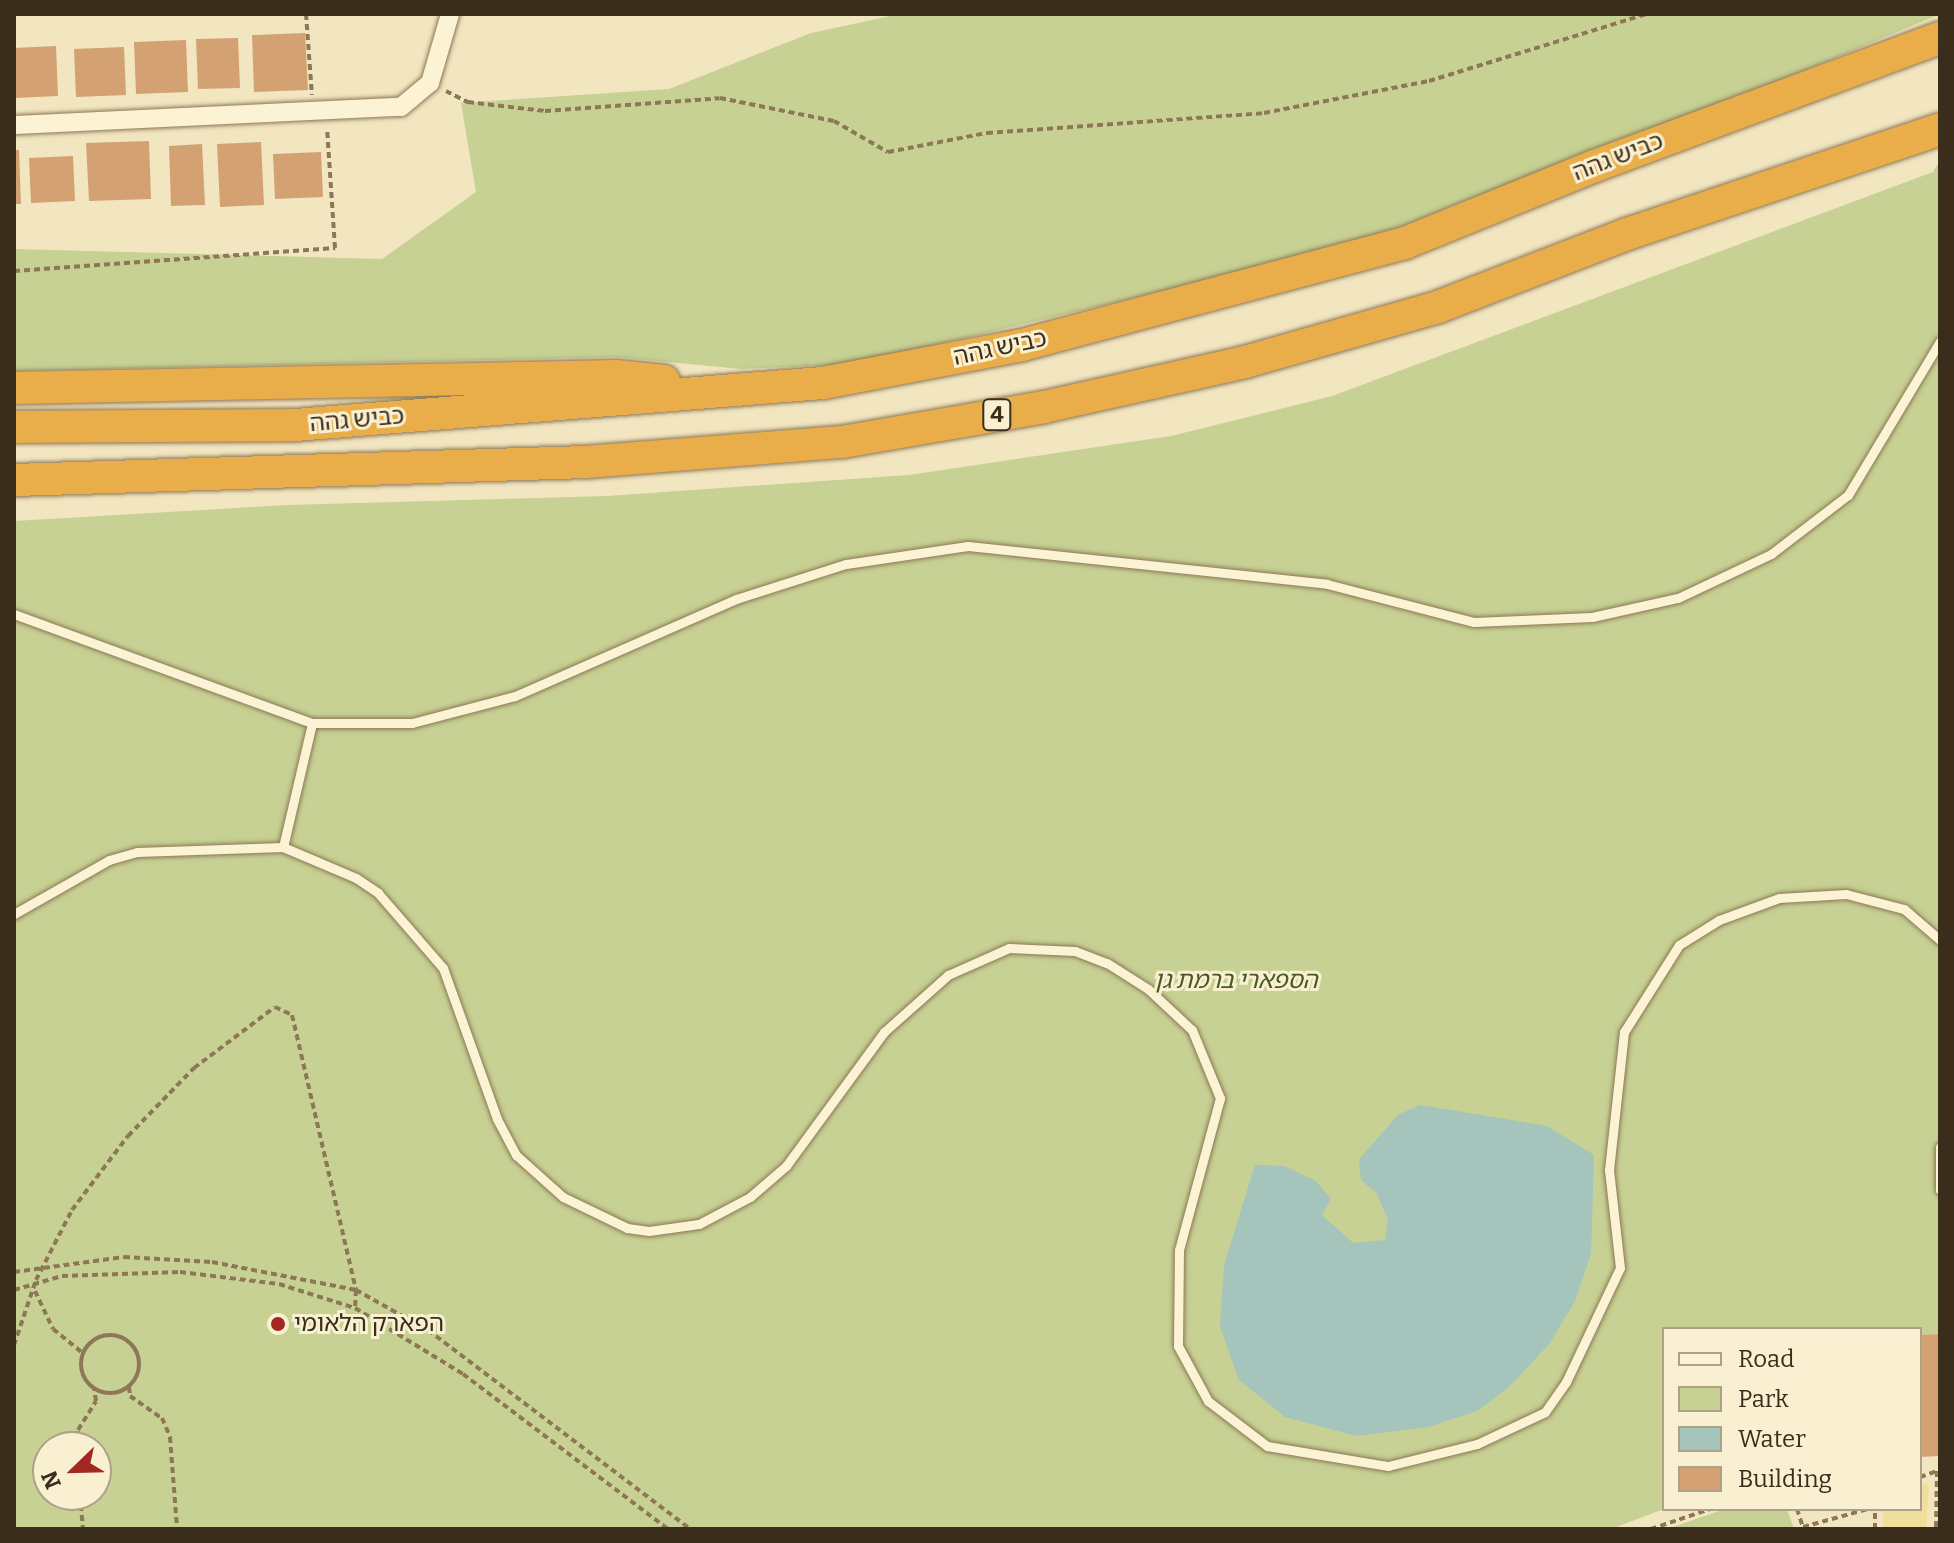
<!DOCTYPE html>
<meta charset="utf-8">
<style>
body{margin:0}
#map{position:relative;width:1954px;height:1543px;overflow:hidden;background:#f2e6c0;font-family:Bitter,"Noto Sans Hebrew",serif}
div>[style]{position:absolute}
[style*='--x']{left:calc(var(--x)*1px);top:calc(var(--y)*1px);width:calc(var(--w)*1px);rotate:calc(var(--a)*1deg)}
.green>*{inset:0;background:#c6d193}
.sand>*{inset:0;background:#f0df9b}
.water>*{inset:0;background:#a4c4bc}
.building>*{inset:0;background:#d4a173}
.path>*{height:4px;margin-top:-2px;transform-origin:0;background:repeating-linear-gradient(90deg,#8d7756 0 6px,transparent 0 10px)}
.path>.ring{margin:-2px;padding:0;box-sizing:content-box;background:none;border:4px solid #8d7756;border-radius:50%}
.roads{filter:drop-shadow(0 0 2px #8d7756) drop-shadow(0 0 2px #8d7756)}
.lane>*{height:9px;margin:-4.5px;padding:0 4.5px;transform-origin:4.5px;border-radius:4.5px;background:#fcf3d4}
.street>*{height:18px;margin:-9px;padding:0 9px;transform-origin:9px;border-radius:9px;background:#fcf3d4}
.highway>*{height:32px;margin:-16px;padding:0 16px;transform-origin:16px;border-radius:16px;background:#e9ad49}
.dots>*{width:22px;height:22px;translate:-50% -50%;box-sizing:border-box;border:4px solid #f9f0d1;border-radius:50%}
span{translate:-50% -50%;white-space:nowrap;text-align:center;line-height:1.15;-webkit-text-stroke:6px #f9f0d1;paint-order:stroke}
.shield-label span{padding:2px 6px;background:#f9f0d1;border:2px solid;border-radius:6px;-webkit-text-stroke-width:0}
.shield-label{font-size:22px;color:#3b2d1c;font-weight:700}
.street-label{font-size:24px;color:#3b2d1c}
.park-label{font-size:24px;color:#485a21;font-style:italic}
.poi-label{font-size:24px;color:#3b2d1c}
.left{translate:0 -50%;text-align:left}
.frame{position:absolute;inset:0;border:16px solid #3b2d1c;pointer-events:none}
.legend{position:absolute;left:1662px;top:1327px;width:260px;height:184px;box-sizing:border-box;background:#f9f0d1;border:2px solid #ada289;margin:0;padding:10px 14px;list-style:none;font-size:24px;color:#3b2d1c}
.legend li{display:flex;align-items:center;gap:16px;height:40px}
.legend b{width:40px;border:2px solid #ada289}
.north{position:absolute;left:32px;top:1431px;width:80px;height:80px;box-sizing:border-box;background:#f9f0d1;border:2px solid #ada289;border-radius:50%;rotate:247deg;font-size:22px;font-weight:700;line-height:32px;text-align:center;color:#3b2d1c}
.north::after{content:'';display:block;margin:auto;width:28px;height:36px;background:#a22821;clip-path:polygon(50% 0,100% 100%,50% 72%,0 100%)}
</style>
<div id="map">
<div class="green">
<i style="clip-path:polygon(900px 14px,1940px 14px,1666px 128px,1461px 202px,1360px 244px,855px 364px,741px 369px,616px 357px,14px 371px,14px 249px,382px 259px,476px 192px,461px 103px,669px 89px,811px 33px)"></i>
<i style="clip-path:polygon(evenodd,1940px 160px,1940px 1334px,1920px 1335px,1920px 1329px,1664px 1329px,1664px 1509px,1611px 1529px,14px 1529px,14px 521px,288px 505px,607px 496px,909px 475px,1171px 436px,1332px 396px,1933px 172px,1940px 160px,48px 1447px,96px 1447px,96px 1495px,48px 1495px,48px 1447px)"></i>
<i style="clip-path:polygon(1725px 1509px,1787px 1509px,1794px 1529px,1667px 1529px)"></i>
</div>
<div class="sand">
<i style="clip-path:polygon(1929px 1483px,1926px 1529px,1883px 1529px,1883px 1509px,1920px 1509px,1920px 1486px)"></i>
</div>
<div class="water">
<i style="clip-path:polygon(1420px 1105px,1547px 1126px,1594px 1155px,1591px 1254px,1575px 1301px,1550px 1343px,1509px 1387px,1477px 1411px,1428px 1427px,1357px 1436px,1285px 1417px,1239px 1380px,1220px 1327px,1224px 1265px,1255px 1165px,1284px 1166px,1316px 1181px,1331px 1199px,1322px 1215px,1353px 1243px,1385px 1240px,1388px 1220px,1377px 1194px,1361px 1180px,1359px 1159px,1398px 1115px)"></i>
</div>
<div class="building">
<i style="clip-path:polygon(305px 33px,308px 90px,254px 92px,252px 35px)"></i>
<i style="clip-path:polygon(238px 38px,240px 88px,198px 89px,196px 39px)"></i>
<i style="clip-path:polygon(186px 40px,188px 92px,136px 94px,134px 42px)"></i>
<i style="clip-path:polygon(56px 46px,58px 96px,15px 98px,14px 48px)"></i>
<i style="clip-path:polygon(124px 47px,126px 95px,76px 97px,74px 49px)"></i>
<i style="clip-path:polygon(149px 141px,151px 199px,89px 201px,86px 143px)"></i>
<i style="clip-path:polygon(261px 142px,264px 205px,220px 207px,217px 144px)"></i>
<i style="clip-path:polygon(202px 144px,205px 205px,171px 206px,169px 146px)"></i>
<i style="clip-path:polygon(14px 150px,19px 150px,21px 204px,14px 204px)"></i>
<i style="clip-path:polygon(321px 152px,323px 197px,275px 199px,273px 154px)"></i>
<i style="clip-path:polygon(73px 156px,75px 201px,31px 203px,29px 158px)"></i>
<i style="clip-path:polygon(1940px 1334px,1940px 1456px,1920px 1457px,1920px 1335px)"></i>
</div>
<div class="path">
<i style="--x:306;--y:14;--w:81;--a:85.8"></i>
<i style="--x:446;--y:91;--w:25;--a:27"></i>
<i style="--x:468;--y:102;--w:78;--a:6.7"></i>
<i style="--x:545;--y:111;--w:175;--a:-4.2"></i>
<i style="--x:720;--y:98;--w:116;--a:11.4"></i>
<i style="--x:834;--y:121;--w:62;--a:29.9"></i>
<i style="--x:888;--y:152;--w:101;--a:-10.9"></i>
<i style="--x:987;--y:133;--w:278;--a:-4.1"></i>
<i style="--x:1264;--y:113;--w:168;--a:-11"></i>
<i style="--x:1429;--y:81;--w:228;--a:-17.1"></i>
<i style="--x:14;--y:271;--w:322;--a:-4.1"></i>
<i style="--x:335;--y:248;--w:119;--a:-93.8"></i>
<i style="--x:14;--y:1272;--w:111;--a:-7.8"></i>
<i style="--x:124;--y:1257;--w:88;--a:3.3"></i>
<i style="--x:212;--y:1262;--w:147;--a:11"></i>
<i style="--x:356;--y:1290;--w:82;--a:29.1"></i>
<i style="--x:428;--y:1330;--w:329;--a:37.2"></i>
<i style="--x:14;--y:1290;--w:50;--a:-16.3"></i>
<i style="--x:62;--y:1276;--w:118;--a:-1.9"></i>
<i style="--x:180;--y:1272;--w:100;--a:6.9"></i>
<i style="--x:279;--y:1284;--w:80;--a:17.5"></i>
<i style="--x:355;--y:1308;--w:127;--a:31.4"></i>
<i style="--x:463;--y:1374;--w:257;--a:37.1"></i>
<i style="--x:35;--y:1291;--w:42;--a:64.7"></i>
<i style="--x:53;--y:1329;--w:38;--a:39"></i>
<i class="ring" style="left:81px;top:1335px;width:54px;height:54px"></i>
<i style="--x:14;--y:1345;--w:69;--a:-71.3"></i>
<i style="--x:36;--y:1280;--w:79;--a:-62.8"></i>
<i style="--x:72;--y:1210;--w:93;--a:-52.9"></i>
<i style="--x:128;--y:1136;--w:95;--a:-45.9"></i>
<i style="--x:194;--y:1068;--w:101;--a:-37"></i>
<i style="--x:275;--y:1007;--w:19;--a:25"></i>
<i style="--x:292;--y:1015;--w:282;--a:76.9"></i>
<i style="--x:356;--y:1290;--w:18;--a:93"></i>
<i style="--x:129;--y:1387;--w:9;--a:84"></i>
<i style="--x:130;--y:1396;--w:39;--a:35"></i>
<i style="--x:162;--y:1418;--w:21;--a:67"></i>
<i style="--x:170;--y:1437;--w:92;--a:85.6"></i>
<i style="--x:77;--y:1447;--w:17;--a:-87"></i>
<i style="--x:78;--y:1430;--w:34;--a:-58"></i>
<i style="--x:96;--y:1401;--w:12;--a:-99"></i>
<i style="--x:1920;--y:1477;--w:18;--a:-19"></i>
<i style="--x:1937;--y:1471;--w:58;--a:91"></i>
<i style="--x:80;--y:1495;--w:34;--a:85"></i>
<i style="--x:1797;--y:1509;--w:19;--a:72"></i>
<i style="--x:1803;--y:1527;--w:67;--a:-15.5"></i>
<i style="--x:1651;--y:1529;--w:62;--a:-18.7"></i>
<i style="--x:1875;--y:1529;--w:20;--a:-90"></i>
</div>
<div class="roads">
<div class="lane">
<i style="--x:14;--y:614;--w:317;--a:20.1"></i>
<i style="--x:312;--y:723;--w:100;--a:0"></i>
<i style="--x:412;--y:723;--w:106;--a:-14.7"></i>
<i style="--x:515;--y:696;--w:241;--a:-23.7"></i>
<i style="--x:736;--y:599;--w:115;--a:-17.7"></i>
<i style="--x:846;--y:564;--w:123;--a:-8.4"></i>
<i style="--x:968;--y:546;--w:361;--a:6"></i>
<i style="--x:1327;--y:584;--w:152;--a:14.5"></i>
<i style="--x:1474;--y:622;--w:118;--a:-2.4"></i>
<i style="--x:1592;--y:617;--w:88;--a:-12.5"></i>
<i style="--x:1678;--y:598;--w:103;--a:-25.3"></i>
<i style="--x:1771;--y:554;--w:97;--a:-37.5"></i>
<i style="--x:1848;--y:495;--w:179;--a:-59.1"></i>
<i style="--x:283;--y:847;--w:127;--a:-76.8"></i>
<i style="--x:14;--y:914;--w:109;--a:-29.6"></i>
<i style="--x:109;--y:860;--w:29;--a:-16"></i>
<i style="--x:137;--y:852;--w:146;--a:-2"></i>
<i style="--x:283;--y:847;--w:79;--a:23"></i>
<i style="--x:356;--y:878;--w:27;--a:34"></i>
<i style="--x:378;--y:893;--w:99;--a:49.1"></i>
<i style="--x:443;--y:968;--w:160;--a:70.3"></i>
<i style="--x:497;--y:1119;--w:41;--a:62.2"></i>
<i style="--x:516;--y:1155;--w:63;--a:41.8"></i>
<i style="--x:563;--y:1197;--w:71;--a:25.8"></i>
<i style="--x:627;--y:1228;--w:22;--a:8"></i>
<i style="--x:649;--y:1231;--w:50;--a:-8"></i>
<i style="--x:699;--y:1224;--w:58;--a:-27.9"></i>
<i style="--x:750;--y:1197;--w:48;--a:-40.7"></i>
<i style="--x:786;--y:1166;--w:166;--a:-53.8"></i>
<i style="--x:884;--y:1032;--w:86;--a:-41.7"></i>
<i style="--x:948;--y:975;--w:67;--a:-23.9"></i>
<i style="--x:1009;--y:948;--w:66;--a:2.6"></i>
<i style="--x:1075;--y:951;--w:34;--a:21"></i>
<i style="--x:1107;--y:963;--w:49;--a:32.4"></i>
<i style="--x:1148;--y:989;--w:60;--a:43"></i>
<i style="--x:1192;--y:1030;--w:74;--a:67.6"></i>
<i style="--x:1220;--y:1098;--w:157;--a:105.1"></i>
<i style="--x:1179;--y:1250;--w:96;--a:90.6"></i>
<i style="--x:1178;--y:1346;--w:63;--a:61.4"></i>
<i style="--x:1208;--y:1401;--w:74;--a:37.3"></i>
<i style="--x:1267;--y:1446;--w:123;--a:9.4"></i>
<i style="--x:1388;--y:1466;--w:92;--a:-13.9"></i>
<i style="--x:1477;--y:1444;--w:75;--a:-25.2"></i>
<i style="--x:1545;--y:1412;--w:37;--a:-55"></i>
<i style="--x:1566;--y:1382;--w:126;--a:-64.7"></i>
<i style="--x:1620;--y:1268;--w:99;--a:-96.4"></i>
<i style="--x:1609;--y:1170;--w:139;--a:-83.8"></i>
<i style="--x:1624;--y:1032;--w:103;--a:-57.7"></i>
<i style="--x:1679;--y:945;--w:47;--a:-32"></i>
<i style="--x:1719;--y:920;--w:64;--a:-20.1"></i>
<i style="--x:1779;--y:898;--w:67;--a:-3.4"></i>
<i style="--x:1846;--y:894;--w:60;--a:14.5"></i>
<i style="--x:1904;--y:909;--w:48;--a:40.7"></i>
<i style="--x:1940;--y:1147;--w:43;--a:90"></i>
</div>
<div class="street">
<i style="--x:14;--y:125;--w:387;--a:-2.7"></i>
<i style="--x:401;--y:107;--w:38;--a:-40"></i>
<i style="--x:430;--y:83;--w:72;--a:-73.8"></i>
</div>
<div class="highway">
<i style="--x:14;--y:388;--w:602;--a:-1.14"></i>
<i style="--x:616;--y:376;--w:48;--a:5.9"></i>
<i style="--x:14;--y:427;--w:281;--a:-0.4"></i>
<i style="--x:295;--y:425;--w:530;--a:-4.55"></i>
<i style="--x:823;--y:383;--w:203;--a:-10.8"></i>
<i style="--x:1022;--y:345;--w:396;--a:-14.9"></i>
<i style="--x:1405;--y:243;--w:205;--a:-22.1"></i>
<i style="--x:1595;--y:166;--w:368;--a:-20.4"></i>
<i style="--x:14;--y:480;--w:572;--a:-1.8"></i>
<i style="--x:586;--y:462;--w:257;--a:-4.5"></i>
<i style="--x:842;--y:442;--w:205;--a:-9.8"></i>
<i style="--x:1044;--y:407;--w:206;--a:-12.6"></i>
<i style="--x:1245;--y:362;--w:201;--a:-15.9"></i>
<i style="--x:1438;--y:307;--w:203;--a:-21.1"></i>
<i style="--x:1627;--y:234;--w:330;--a:-18.5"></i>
</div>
</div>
<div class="dots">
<i style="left:278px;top:1324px;background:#a22821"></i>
</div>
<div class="shield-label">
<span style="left:997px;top:415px">4</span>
</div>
<div class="street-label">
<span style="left:1618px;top:157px;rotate:-21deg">כביש גהה</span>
<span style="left:1000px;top:348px;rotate:-12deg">כביש גהה</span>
<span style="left:357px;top:420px;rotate:-5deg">כביש גהה</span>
</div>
<div class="park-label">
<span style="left:1236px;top:981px">הספארי ברמת גן</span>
</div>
<div class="poi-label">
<span class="left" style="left:294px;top:1324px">הפארק הלאומי</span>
</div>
<div class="frame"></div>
<ul class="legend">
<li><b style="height:10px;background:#fcf3d4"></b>Road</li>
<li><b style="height:22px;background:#c6d193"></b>Park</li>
<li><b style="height:22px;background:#a4c4bc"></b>Water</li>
<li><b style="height:22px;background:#d4a173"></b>Building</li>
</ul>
<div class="north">N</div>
</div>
